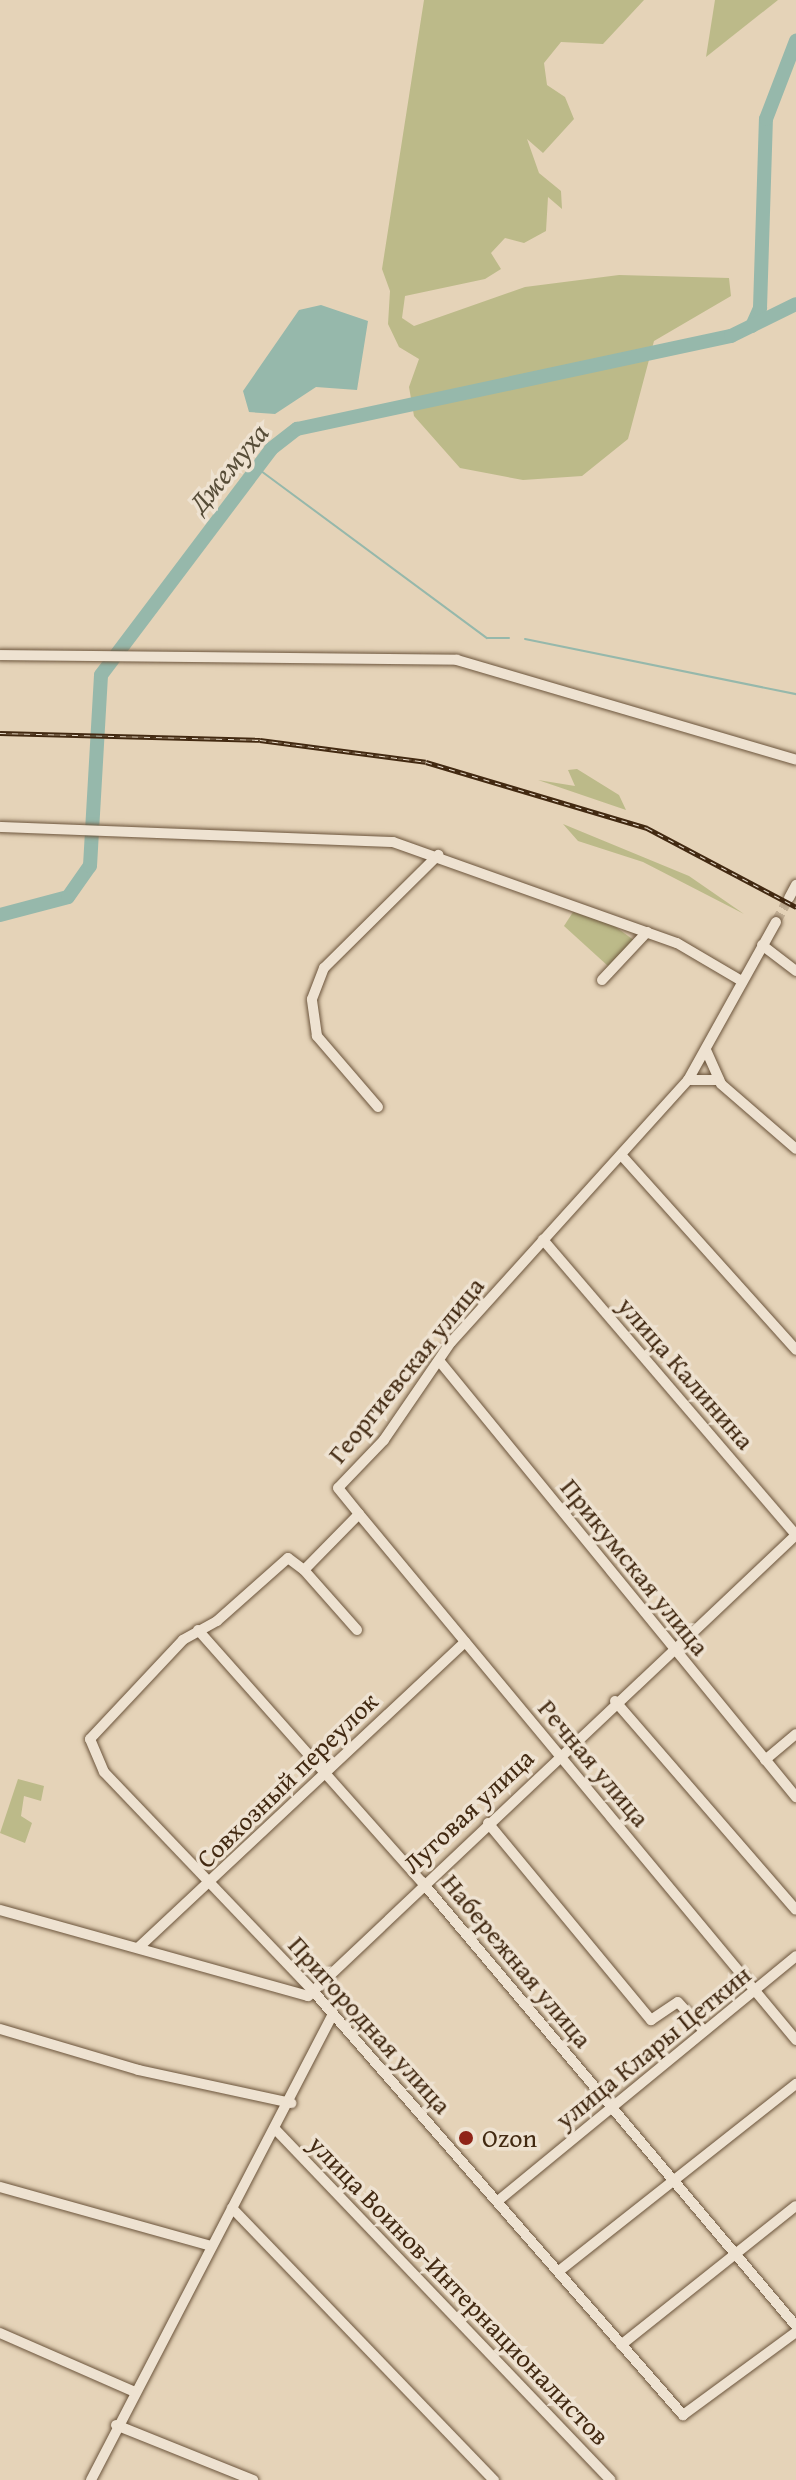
<!DOCTYPE html>
<meta charset="utf-8">
<style>
body{margin:0}
#map{position:relative;width:796px;height:2480px;overflow:hidden;background:#e5d3b8;font-family:"Gentium Book Plus",serif}
div>[style]{position:absolute}
[style*='--x']{left:calc(var(--x)*1px);top:calc(var(--y)*1px);width:calc(var(--w)*1px);rotate:calc(var(--a)*1deg)}
.green>*{inset:0;background:#bcba89}
.water>*{inset:0;background:#96b8ab}
.stream>*{height:2px;margin:-1px;padding:0 1px;transform-origin:1px;border-radius:1px;background:#96b8ab}
.river>*{height:14px;margin:-7px;padding:0 7px;transform-origin:7px;border-radius:7px;background:#96b8ab}
.minor-tunnel>*{height:10px;margin-top:-5px;transform-origin:0;background:repeating-linear-gradient(90deg,#c4b197 0 10px,transparent 0 15px)}
.roads{filter:drop-shadow(0 0 2px #6b543b) drop-shadow(0 0 2px #6b543b)}
.minor>*{height:10px;margin:-5px;padding:0 5px;transform-origin:5px;border-radius:5px;background:#eee2d1}
.rail>*{height:5px;margin-top:-2.5px;transform-origin:0;background:repeating-linear-gradient(90deg,#eee2d1 0 6px,#422911 0 12px);box-sizing:border-box;border-block:2px solid #422911}
.dots>*{width:22px;height:22px;translate:-50% -50%;box-sizing:border-box;border:4px solid #eee2d1;border-radius:50%}
span{translate:-50% -50%;white-space:nowrap;text-align:center;line-height:1.15;-webkit-text-stroke:7px #eee2d1;paint-order:stroke}
.street-label{font-size:26px;color:#422911}
.poi-label{font-size:26px;color:#422911}
.left{translate:0 -50%;text-align:left}
.water-label{font-size:28px;color:#574d38;font-style:italic}
</style>
<div id="map">
<div class="green">
<i style="clip-path:polygon(424px 0,644px 0,603px 44px,561px 42px,544px 63px,547px 85px,565px 97px,574px 119px,543px 153px,527px 139px,539px 173px,561px 191px,562px 209px,548px 197px,546px 231px,524px 243px,505px 238px,491px 253px,501px 269px,485px 279px,405px 296px,402px 318px,414px 326px,525px 287px,619px 275px,729px 278px,731px 296px,654px 341px,628px 439px,582px 476px,523px 480px,460px 468px,414px 416px,409px 387px,419px 359px,399px 347px,388px 324px,390px 291px,382px 269px)"></i>
<i style="clip-path:polygon(715px 0,778px 0,706px 57px)"></i>
<i style="clip-path:polygon(577px 769px,619px 795px,626px 810px,538px 780px,575px 786px,568px 770px)"></i>
<i style="clip-path:polygon(563px 824px,689px 876px,744px 914px,643px 862px,578px 841px)"></i>
<i style="clip-path:polygon(573px 912px,613px 925px,635px 941px,608px 966px,564px 926px)"></i>
<i style="clip-path:polygon(18px 1779px,44px 1786px,41px 1801px,24px 1796px,21px 1816px,32px 1823px,25px 1843px,0 1833px)"></i>
</div>
<div class="water">
<i style="clip-path:polygon(321px 305px,368px 321px,357px 390px,316px 387px,275px 414px,249px 412px,243px 391px,299px 310px)"></i>
</div>
<div class="stream">
<i style="--x:257;--y:468;--w:286;--a:36.5"></i>
<i style="--x:487;--y:638;--w:22;--a:0"></i>
<i style="--x:525;--y:639;--w:277;--a:11.5"></i>
</div>
<div class="river">
<i style="--x:752;--y:326;--w:20;--a:-66"></i>
<i style="--x:760;--y:308;--w:189;--a:-88.2"></i>
<i style="--x:766;--y:119;--w:84;--a:-69"></i>
<i style="--x:0;--y:915;--w:70;--a:-14.8"></i>
<i style="--x:68;--y:897;--w:38;--a:-55"></i>
<i style="--x:90;--y:866;--w:191;--a:-86.7"></i>
<i style="--x:101;--y:675;--w:283;--a:-53"></i>
<i style="--x:271;--y:449;--w:33;--a:-38"></i>
<i style="--x:297;--y:429;--w:444;--a:-12.1"></i>
<i style="--x:731;--y:336;--w:72;--a:-26.2"></i>
</div>
<div class="minor-tunnel">
<i style="--x:776;--y:922;--w:27;--a:-62"></i>
</div>
<div class="roads">
<div class="minor">
<i style="--x:0;--y:655;--w:457;--a:0.6"></i>
<i style="--x:457;--y:660;--w:353;--a:16.4"></i>
<i style="--x:0;--y:827;--w:393;--a:2.2"></i>
<i style="--x:393;--y:842;--w:301;--a:19.6"></i>
<i style="--x:677;--y:943;--w:73;--a:30.4"></i>
<i style="--x:789;--y:898;--w:15;--a:-62"></i>
<i style="--x:776;--y:922;--w:181;--a:119.1"></i>
<i style="--x:688;--y:1080;--w:353;--a:132.1"></i>
<i style="--x:451;--y:1342;--w:119;--a:124.4"></i>
<i style="--x:384;--y:1440;--w:66;--a:133.8"></i>
<i style="--x:338;--y:1488;--w:33;--a:51"></i>
<i style="--x:359;--y:1514;--w:78;--a:134.5"></i>
<i style="--x:304;--y:1570;--w:20;--a:-143"></i>
<i style="--x:288;--y:1558;--w:95;--a:138.4"></i>
<i style="--x:217;--y:1621;--w:39;--a:151"></i>
<i style="--x:183;--y:1640;--w:136;--a:133.2"></i>
<i style="--x:90;--y:1739;--w:36;--a:67"></i>
<i style="--x:104;--y:1772;--w:303;--a:46.3"></i>
<i style="--x:313;--y:1991;--w:563;--a:48.89"></i>
<i style="--x:683;--y:2415;--w:140;--a:-36.3"></i>
<i style="--x:762;--y:945;--w:43;--a:37.4"></i>
<i style="--x:602;--y:980;--w:66;--a:-46.8"></i>
<i style="--x:706;--y:1050;--w:37;--a:66"></i>
<i style="--x:721;--y:1084;--w:99;--a:40.9"></i>
<i style="--x:688;--y:1080;--w:31;--a:0"></i>
<i style="--x:378;--y:1107;--w:94;--a:-130.7"></i>
<i style="--x:317;--y:1036;--w:37;--a:-98"></i>
<i style="--x:312;--y:999;--w:33;--a:-69"></i>
<i style="--x:324;--y:968;--w:161;--a:-44.7"></i>
<i style="--x:623;--y:1157;--w:259;--a:48.1"></i>
<i style="--x:441;--y:1363;--w:561;--a:50.72"></i>
<i style="--x:359;--y:1514;--w:684;--a:50.28"></i>
<i style="--x:304;--y:1570;--w:80;--a:48.5"></i>
<i style="--x:198;--y:1630;--w:337;--a:48.4"></i>
<i style="--x:422;--y:1882;--w:581;--a:49.89"></i>
<i style="--x:615;--y:1701;--w:276;--a:49.1"></i>
<i style="--x:765;--y:1760;--w:40;--a:-40"></i>
<i style="--x:488;--y:1823;--w:256;--a:50.4"></i>
<i style="--x:651;--y:2020;--w:32;--a:-34"></i>
<i style="--x:678;--y:2002;--w:39;--a:48"></i>
<i style="--x:0;--y:1910;--w:320;--a:15.6"></i>
<i style="--x:308;--y:1996;--w:671;--a:-43.37"></i>
<i style="--x:796;--y:1535;--w:389;--a:-130.6"></i>
<i style="--x:138;--y:1948;--w:448;--a:-43.1"></i>
<i style="--x:0;--y:2029;--w:144;--a:16.5"></i>
<i style="--x:138;--y:2070;--w:157;--a:12.2"></i>
<i style="--x:276;--y:2130;--w:484;--a:46.3"></i>
<i style="--x:0;--y:2187;--w:219;--a:15.6"></i>
<i style="--x:499;--y:2200;--w:384;--a:-39.4"></i>
<i style="--x:232;--y:2208;--w:378;--a:46.1"></i>
<i style="--x:559;--y:2271;--w:302;--a:-38.3"></i>
<i style="--x:0;--y:2333;--w:145;--a:23.6"></i>
<i style="--x:621;--y:2345;--w:223;--a:-38.5"></i>
<i style="--x:116;--y:2425;--w:148;--a:21.9"></i>
<i style="--x:91;--y:2480;--w:525;--a:-62.56"></i>
</div>
</div>
<div class="rail">
<i style="--x:0;--y:733;--w:260;--a:1.5"></i>
<i style="--x:260;--y:740;--w:167;--a:7.5"></i>
<i style="--x:426;--y:762;--w:231;--a:16.6"></i>
<i style="--x:647;--y:828;--w:169;--a:27.9"></i>
</div>
<div class="dots">
<i style="left:466px;top:2138px;background:#8f2418"></i>
</div>
<div class="street-label">
<span style="left:406px;top:1370px;rotate:-51deg">Георгиевская улица</span>
<span style="left:686px;top:1373px;rotate:49deg">улица Калинина</span>
<span style="left:635px;top:1567px;rotate:51deg">Прикумская улица</span>
<span style="left:594px;top:1763px;rotate:50deg">Речная улица</span>
<span style="left:287px;top:1780px;rotate:-44deg">Совхозный переулок</span>
<span style="left:468px;top:1811px;rotate:-43deg">Луговая улица</span>
<span style="left:517px;top:1961px;rotate:50deg">Набережная улица</span>
<span style="left:370px;top:2025px;rotate:48deg">Пригородная улица</span>
<span style="left:653px;top:2047px;rotate:-39deg">улица Клары Цеткин</span>
<span style="left:459px;top:2290px;rotate:46deg">улица Воинов-Интернационалистов</span>
</div>
<div class="poi-label">
<span class="left" style="left:482px;top:2138px">Ozon</span>
</div>
<div class="water-label">
<span style="left:228px;top:468px;rotate:-50deg">Джемуха</span>
</div>
</div>
